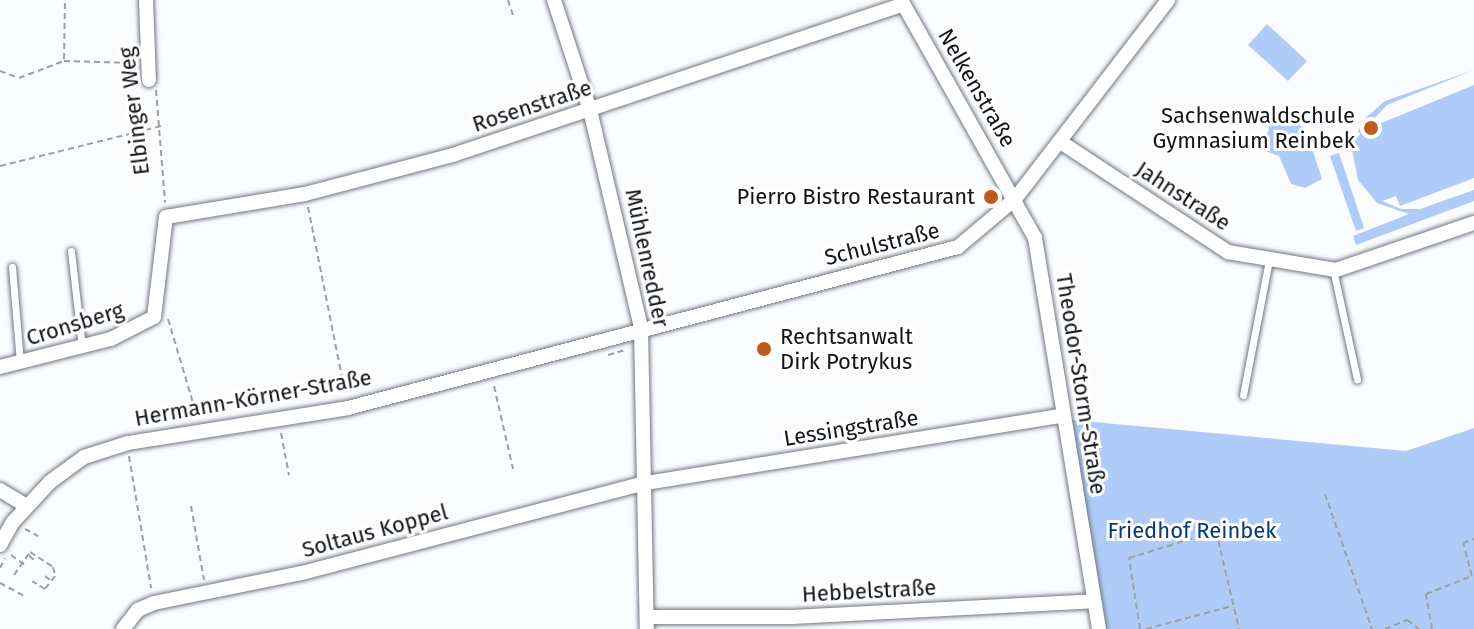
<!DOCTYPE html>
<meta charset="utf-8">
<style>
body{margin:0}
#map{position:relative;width:1474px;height:629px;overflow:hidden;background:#fafcfe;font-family:"Fira Sans",sans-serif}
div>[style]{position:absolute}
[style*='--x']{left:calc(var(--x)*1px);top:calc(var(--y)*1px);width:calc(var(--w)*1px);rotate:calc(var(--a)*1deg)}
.green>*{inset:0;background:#aeccf7}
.path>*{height:2px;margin-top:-1px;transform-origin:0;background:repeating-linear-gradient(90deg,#9da0a3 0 6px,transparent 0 10px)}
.roads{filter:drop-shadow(0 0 2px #6f7782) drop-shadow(0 0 2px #6f7782)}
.lane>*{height:7px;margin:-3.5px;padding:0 3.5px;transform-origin:3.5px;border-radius:3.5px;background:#fff}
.street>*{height:14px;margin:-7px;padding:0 7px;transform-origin:7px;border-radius:7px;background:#fff}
.dots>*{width:22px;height:22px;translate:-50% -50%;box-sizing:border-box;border:4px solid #fff;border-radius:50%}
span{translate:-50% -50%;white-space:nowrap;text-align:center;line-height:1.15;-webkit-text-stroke:6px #fff;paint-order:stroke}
.street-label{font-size:22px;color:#111418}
.poi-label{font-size:22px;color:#111418}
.right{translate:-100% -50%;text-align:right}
.left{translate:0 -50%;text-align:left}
.park-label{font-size:22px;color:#05397d}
</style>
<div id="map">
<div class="green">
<i style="clip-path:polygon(1267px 24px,1307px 61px,1288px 81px,1248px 45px)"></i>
<i style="clip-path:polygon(1474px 70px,1387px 105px,1362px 131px,1474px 85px,1474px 178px,1400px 206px,1396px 196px,1382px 201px,1401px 209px,1420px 209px,1474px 190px,1474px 201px,1356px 245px,1353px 236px,1409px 214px,1377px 203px,1358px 180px,1352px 150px,1362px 121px,1385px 101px)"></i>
<i style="clip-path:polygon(1275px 106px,1306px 130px,1322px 179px,1305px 188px,1291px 184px,1279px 156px,1263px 150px)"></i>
<i style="clip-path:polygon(1339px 153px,1364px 228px,1356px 231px,1330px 156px)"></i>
<i style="clip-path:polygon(1072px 420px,1406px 451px,1474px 428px,1474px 629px,1105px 629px)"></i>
</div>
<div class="path">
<i style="--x:508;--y:0;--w:16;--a:72"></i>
<i style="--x:64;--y:59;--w:59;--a:-89"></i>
<i style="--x:0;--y:71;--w:20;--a:20"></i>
<i style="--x:19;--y:78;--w:48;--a:-20.7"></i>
<i style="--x:64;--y:61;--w:71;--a:1.6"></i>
<i style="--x:156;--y:90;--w:113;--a:85.4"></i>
<i style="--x:0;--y:166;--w:167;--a:-13.9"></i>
<i style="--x:308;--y:207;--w:189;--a:78.7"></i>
<i style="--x:168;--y:319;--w:101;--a:73.4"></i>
<i style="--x:608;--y:355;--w:18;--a:-16"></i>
<i style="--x:494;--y:386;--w:85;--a:77.1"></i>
<i style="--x:281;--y:433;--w:43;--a:79.2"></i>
<i style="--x:129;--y:456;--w:134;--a:80.5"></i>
<i style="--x:1325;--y:494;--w:143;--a:70.8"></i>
<i style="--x:191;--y:506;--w:75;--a:80"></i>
<i style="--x:25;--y:529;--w:15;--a:28"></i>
<i style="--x:11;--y:555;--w:17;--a:36"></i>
<i style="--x:29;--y:556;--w:10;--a:37"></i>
<i style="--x:0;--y:568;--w:11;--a:-63"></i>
<i style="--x:14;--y:575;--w:28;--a:-55"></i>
<i style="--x:30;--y:552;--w:27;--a:33"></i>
<i style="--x:53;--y:567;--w:9;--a:77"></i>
<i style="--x:55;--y:576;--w:16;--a:128"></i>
<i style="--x:45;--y:589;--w:15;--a:-148"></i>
<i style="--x:45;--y:576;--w:6;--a:39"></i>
<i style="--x:0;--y:583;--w:30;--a:28"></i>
<i style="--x:1140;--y:629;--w:72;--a:-98.8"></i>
<i style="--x:1129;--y:558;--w:91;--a:-17.2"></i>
<i style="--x:1216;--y:531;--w:101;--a:76.8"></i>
<i style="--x:1146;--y:629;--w:89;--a:-15"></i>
<i style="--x:1385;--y:629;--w:24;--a:-22"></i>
<i style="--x:1407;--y:620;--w:15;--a:37"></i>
<i style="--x:1432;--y:629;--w:36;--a:-100"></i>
<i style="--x:1426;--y:594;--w:49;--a:-21.4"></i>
<i style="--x:1472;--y:576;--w:34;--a:-105"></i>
<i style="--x:1463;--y:543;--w:12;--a:-20"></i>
</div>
<div class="roads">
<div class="lane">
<i style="--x:71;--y:251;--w:98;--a:83.5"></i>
<i style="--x:12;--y:267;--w:96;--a:85.2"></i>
<i style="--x:1333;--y:269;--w:113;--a:77.7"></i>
<i style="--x:1243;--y:395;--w:137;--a:-79.1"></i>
</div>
<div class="street">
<i style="--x:146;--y:0;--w:80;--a:87.9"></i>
<i style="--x:554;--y:0;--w:116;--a:71.9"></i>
<i style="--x:590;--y:110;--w:224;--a:76.8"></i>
<i style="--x:641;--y:328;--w:301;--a:88.9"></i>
<i style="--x:901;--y:0;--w:273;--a:60.6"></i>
<i style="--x:1035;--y:238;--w:396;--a:80.7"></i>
<i style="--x:1062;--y:143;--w:199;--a:33.3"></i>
<i style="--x:1228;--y:252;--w:109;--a:9.5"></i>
<i style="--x:1336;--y:270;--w:146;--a:-18.8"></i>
<i style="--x:0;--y:367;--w:114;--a:-14.2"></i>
<i style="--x:111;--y:339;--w:48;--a:-27.1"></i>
<i style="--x:154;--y:317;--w:101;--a:-83.2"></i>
<i style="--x:166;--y:217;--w:141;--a:-9.4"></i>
<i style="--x:305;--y:194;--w:153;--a:-14.8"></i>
<i style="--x:453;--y:155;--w:475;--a:-18.5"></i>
<i style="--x:0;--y:490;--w:31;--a:31"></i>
<i style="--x:0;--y:545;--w:26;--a:-61"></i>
<i style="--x:13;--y:522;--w:54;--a:-47.2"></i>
<i style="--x:50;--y:482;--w:42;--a:-36.3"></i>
<i style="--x:84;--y:457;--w:46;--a:-17.7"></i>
<i style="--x:128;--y:443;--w:223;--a:-9"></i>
<i style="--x:348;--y:408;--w:631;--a:-14.79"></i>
<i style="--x:958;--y:247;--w:75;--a:-40.1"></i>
<i style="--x:1015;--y:199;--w:251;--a:-52.4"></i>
<i style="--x:647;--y:617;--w:145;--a:0"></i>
<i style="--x:792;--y:617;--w:302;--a:-3"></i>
<i style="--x:123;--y:629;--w:24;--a:-52"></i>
<i style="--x:138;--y:610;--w:17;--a:-24"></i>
<i style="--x:154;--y:603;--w:151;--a:-11.5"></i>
<i style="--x:302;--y:573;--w:356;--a:-14.7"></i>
<i style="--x:646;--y:483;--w:423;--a:-9.2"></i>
</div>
</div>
<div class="dots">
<i style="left:1371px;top:128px;background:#bd5b1d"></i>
<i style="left:991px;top:197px;background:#bd5b1d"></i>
<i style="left:764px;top:349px;background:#bd5b1d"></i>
</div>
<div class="street-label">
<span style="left:977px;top:88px;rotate:60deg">Nelkenstraße</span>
<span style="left:532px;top:106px;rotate:-18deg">Rosenstraße</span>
<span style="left:134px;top:111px;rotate:-97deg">Elbinger Weg</span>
<span style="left:1183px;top:196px;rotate:33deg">Jahnstraße</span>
<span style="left:882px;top:244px;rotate:-14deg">Schulstraße</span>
<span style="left:647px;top:258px;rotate:78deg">Mühlenredder</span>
<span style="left:75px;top:324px;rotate:-17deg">Cronsberg</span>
<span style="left:1081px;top:384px;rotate:81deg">Theodor-Storm-Straße</span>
<span style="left:253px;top:398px;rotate:-10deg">Hermann-Körner-Straße</span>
<span style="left:851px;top:428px;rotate:-9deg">Lessingstraße</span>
<span style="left:375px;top:531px;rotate:-15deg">Soltaus Koppel</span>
<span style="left:869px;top:591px;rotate:-3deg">Hebbelstraße</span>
</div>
<div class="poi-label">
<span class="right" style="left:1355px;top:128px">Sachsenwaldschule<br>Gymnasium Reinbek</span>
<span class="right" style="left:975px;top:197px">Pierro Bistro Restaurant</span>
<span class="left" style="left:780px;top:349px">Rechtsanwalt<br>Dirk Potrykus</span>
</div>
<div class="park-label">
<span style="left:1192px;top:531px">Friedhof Reinbek</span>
</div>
</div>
